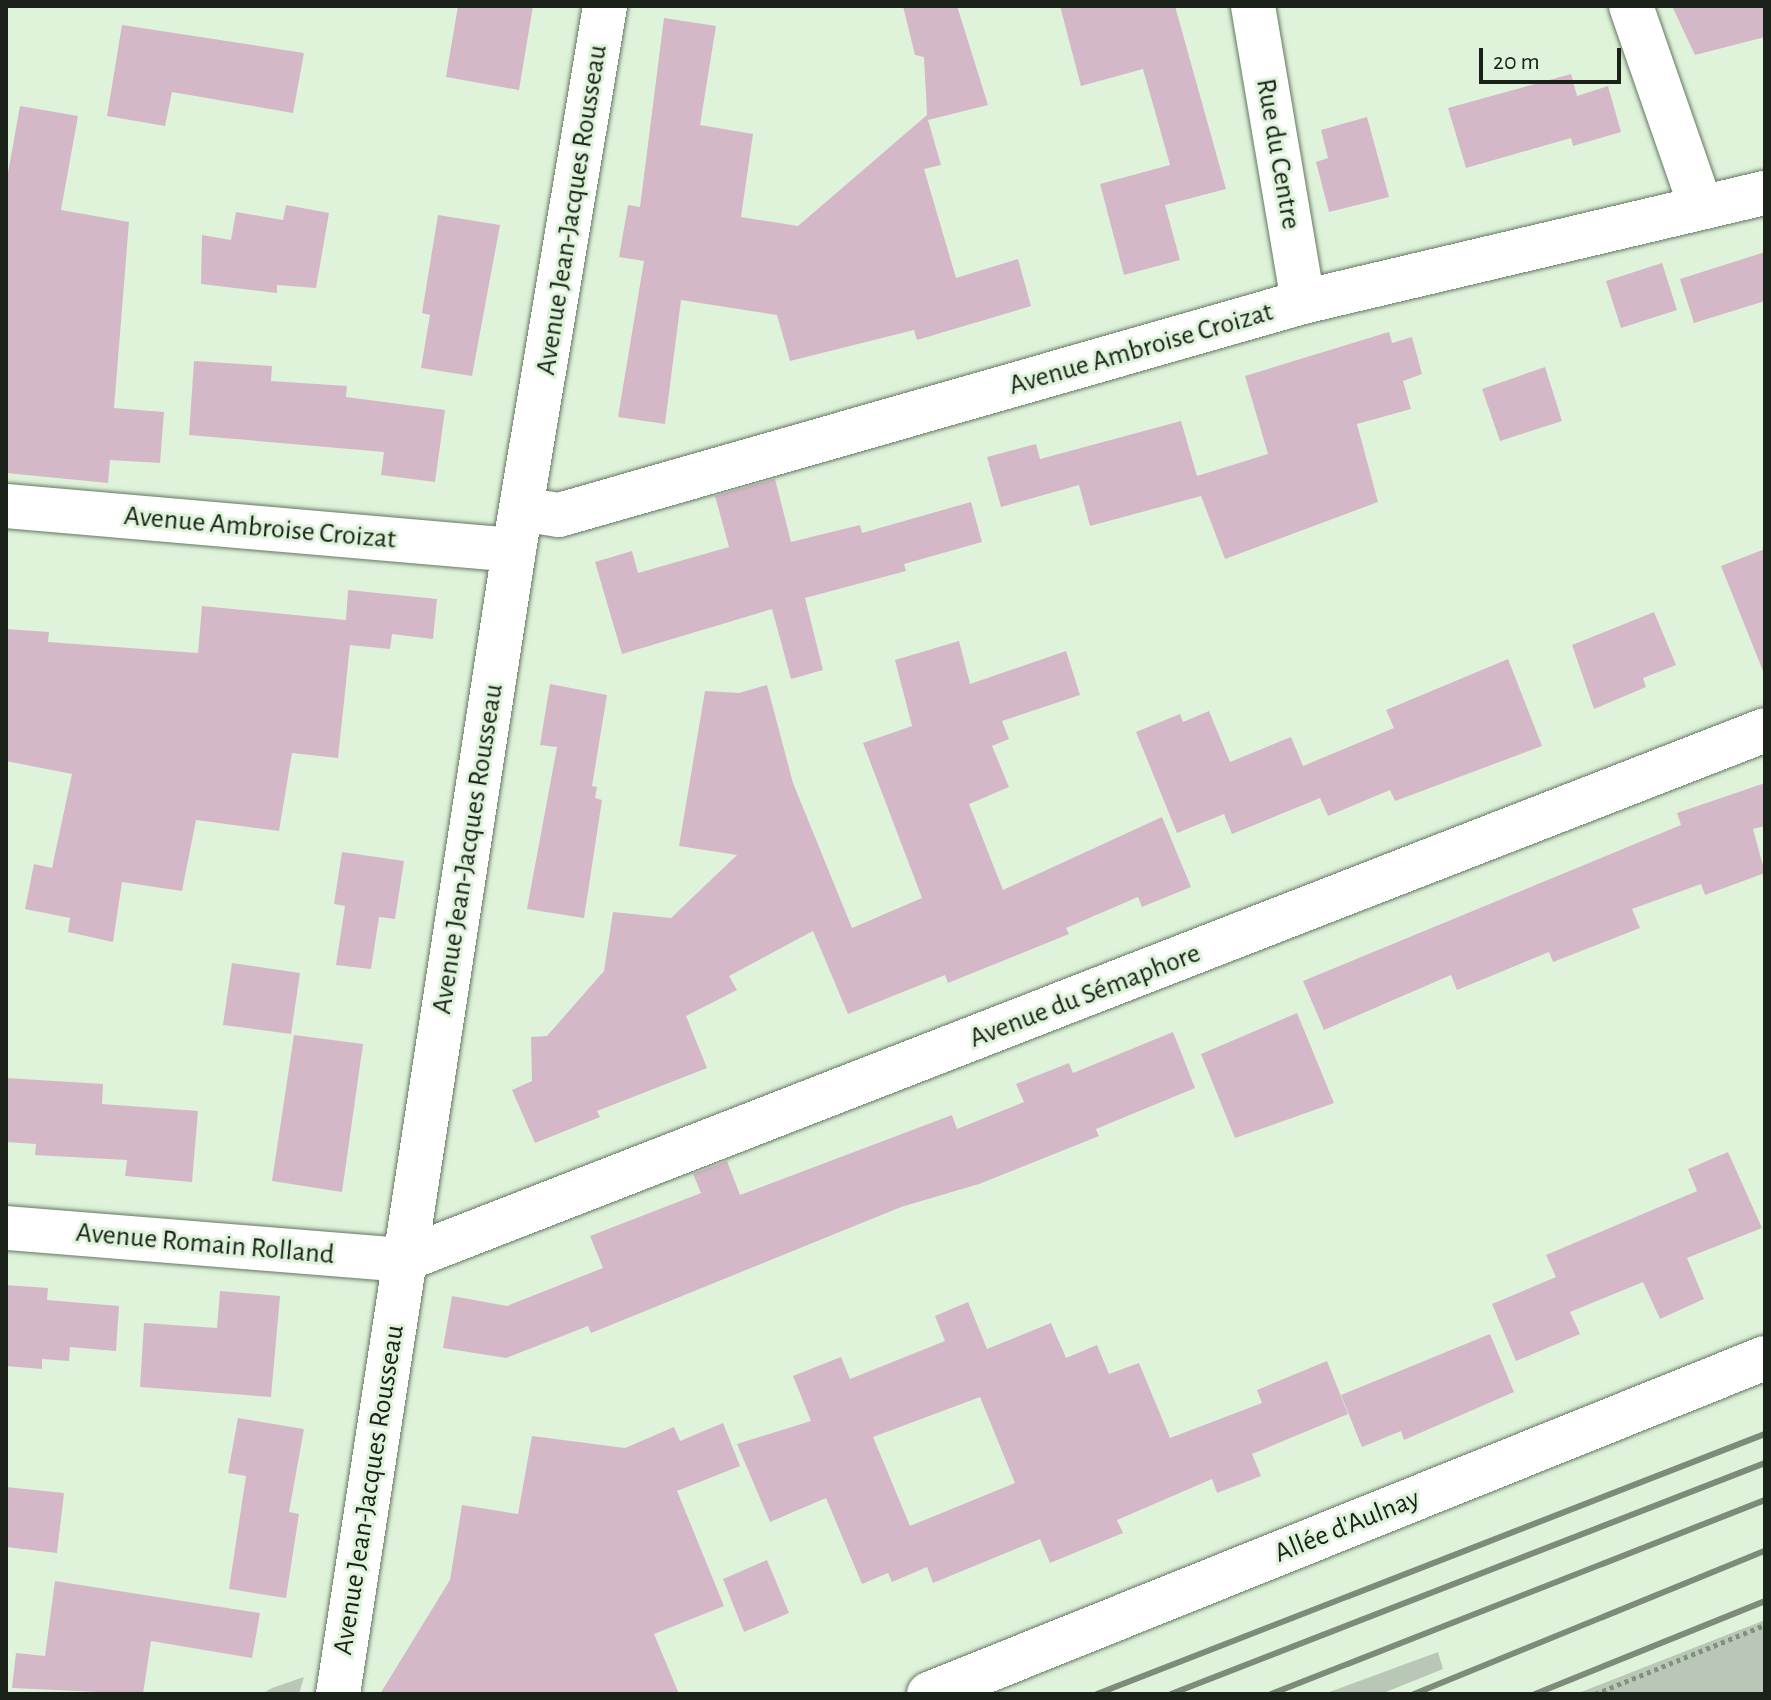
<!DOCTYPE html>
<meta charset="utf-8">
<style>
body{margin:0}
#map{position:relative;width:1771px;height:1700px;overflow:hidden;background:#dff3db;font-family:"Alegreya Sans",sans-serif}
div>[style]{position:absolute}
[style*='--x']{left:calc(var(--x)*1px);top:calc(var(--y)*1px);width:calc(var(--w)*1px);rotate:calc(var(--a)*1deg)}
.green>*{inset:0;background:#b9c8b6}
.building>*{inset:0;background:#d5b8c8}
.path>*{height:5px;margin-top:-2.5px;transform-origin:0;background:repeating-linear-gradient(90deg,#829080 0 4px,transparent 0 8px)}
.roads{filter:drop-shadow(0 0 2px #657761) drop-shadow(0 0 2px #657761)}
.street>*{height:44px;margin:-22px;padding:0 22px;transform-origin:22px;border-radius:22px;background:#fff}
.rail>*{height:6px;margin:-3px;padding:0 3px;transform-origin:3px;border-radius:3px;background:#7d8b7a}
span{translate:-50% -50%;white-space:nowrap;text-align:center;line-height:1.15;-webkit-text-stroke:6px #dff3db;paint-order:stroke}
.street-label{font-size:28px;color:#192118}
.frame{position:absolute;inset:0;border:8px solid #192118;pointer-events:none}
.scale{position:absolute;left:1479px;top:48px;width:142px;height:36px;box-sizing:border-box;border:4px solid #192118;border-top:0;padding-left:10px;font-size:24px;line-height:28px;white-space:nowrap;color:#192118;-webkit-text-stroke:6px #dff3db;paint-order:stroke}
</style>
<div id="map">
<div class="green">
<i style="clip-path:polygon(1765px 1620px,1765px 1694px,1576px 1694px)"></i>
<i style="clip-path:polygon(1438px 1652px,1443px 1669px,1381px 1694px,1324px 1694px)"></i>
<i style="clip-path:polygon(304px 1677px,299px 1694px,262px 1694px,272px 1688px)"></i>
</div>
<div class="building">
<i style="clip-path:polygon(458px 6px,533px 6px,519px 90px,446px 77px)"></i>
<i style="clip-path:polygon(903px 6px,957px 6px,988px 105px,928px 120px,941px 165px,924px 169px,956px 278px,1018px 259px,1031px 306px,917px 340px,914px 330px,790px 361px,777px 315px,681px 300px,665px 424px,618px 417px,644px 261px,619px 257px,628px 205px,640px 207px,664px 18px,716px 26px,700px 125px,753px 134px,741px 217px,798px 226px,927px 115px,924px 57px,915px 55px)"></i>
<i style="clip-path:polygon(1060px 6px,1175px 6px,1226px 189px,1165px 205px,1180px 260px,1124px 275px,1100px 184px,1170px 165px,1143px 69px,1081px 86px)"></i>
<i style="clip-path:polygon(1672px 6px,1765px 6px,1765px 37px,1695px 55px)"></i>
<i style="clip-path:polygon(122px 25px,304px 53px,293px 113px,172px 92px,165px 126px,107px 116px)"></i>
<i style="clip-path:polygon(1571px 74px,1577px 96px,1608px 86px,1621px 132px,1573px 146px,1571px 138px,1466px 168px,1448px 108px)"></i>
<i style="clip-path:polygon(20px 106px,78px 116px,61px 210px,129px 222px,114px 408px,164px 412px,160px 463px,110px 460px,108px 483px,6px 473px,6px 184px)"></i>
<i style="clip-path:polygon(1367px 117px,1389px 197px,1329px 212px,1316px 162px,1328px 158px,1321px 130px)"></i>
<i style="clip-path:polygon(286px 205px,329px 213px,316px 288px,277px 285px,277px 293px,201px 284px,202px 235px,231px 240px,236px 212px,283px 220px)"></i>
<i style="clip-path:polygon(438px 215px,500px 225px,472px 376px,421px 368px,430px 315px,422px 313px)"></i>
<i style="clip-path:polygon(1765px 252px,1765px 301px,1694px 323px,1680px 279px)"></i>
<i style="clip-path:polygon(1662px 263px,1677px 310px,1621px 328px,1606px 281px)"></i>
<i style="clip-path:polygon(1389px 332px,1392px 343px,1412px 337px,1422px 374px,1403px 381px,1411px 409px,1357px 424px,1378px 502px,1225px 559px,1201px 496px,1090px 526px,1079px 485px,1001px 507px,987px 457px,1036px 444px,1040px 459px,1181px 421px,1197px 476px,1268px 454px,1245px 376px)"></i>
<i style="clip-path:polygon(194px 361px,272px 366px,271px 381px,347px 386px,346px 397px,445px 410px,435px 482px,381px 475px,384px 452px,189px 435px)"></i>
<i style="clip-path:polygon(1545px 367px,1562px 421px,1500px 441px,1482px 389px)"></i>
<i style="clip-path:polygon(775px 479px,791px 542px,860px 525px,862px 533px,971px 502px,982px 542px,904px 564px,906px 571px,805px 598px,823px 670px,791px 679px,772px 609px,622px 654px,595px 562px,632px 551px,638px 573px,729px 547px,715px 496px)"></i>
<i style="clip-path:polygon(1765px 549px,1765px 671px,1763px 671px,1721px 566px)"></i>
<i style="clip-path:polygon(348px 590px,437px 599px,433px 639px,392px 634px,390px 649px,350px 645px,338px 758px,292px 753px,279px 831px,196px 820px,182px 891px,122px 882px,113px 942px,68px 932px,70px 918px,25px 909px,34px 864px,52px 868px,72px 774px,6px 761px,6px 629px,49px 632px,48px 642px,198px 653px,202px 606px,346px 620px)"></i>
<i style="clip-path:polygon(1654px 612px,1676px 665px,1643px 678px,1646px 687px,1594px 709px,1572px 645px)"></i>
<i style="clip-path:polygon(959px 641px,970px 684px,1066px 651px,1080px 695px,1002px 721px,1009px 739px,992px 746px,1009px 787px,969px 804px,1003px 890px,1162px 817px,1191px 887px,1142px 907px,1138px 897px,1066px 928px,1069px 934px,948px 983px,945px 975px,848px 1014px,813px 931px,729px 976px,737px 990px,686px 1016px,707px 1068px,597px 1111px,600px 1117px,535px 1143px,512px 1090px,532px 1081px,531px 1037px,547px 1036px,604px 971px,613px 912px,671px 918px,737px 855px,679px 846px,705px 691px,739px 693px,767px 685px,793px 783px,852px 928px,922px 898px,863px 743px,912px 726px,895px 660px)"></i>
<i style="clip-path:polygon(1508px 659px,1542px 746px,1395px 801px,1390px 790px,1328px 816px,1320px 798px,1232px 834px,1224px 814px,1177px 833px,1136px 732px,1180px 714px,1183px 722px,1209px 711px,1230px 762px,1291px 737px,1303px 766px,1394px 728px,1386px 710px)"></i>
<i style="clip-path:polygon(550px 684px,607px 695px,592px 786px,597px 787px,595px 798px,602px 800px,584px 918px,527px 909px,557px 747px,540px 745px)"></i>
<i style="clip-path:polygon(1765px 783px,1765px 826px,1753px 829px,1765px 873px,1705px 895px,1701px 884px,1632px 909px,1640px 928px,1553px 962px,1549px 952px,1457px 990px,1451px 975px,1324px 1030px,1303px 981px,1681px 825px,1677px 813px)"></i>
<i style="clip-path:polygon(342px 852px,404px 861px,395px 919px,379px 917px,371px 969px,336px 965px,345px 906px,334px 904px)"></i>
<i style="clip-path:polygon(232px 963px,300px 973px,291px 1034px,223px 1025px)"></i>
<i style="clip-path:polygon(1297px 1013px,1334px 1103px,1235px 1138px,1201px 1054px)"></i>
<i style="clip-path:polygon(1173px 1032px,1195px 1088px,1096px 1129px,1099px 1136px,979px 1184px,901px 1207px,591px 1333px,588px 1326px,506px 1358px,443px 1348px,452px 1296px,507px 1306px,603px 1268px,590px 1236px,701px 1193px,693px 1174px,727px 1161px,740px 1195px,952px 1115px,957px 1129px,1024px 1102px,1016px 1084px,1069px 1063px,1073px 1073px)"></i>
<i style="clip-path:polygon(294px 1035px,363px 1044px,342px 1192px,272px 1181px)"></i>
<i style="clip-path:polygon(6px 1078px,103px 1084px,102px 1104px,198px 1111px,192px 1182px,125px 1176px,127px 1160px,35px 1155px,36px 1144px,6px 1142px)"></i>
<i style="clip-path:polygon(1728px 1152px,1762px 1228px,1687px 1258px,1704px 1299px,1660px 1319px,1643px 1282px,1570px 1312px,1580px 1334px,1516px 1361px,1492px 1304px,1556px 1277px,1546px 1255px,1697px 1191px,1688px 1169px)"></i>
<i style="clip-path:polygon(6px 1285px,48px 1288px,47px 1300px,119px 1306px,116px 1351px,70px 1347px,69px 1361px,42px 1359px,42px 1369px,6px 1366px)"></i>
<i style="clip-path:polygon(220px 1291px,280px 1296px,271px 1397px,140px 1387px,144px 1323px,217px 1328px)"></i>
<i style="clip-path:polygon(evenodd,968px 1302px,987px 1349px,1051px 1323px,1066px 1358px,1097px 1345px,1109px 1374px,1139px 1363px,1170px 1438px,1262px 1403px,1257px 1390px,1327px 1361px,1348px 1414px,1252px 1454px,1261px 1476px,1217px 1493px,1212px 1479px,1117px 1520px,1123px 1533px,1050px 1563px,1040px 1539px,933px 1583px,927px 1567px,892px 1582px,888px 1573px,862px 1584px,826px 1498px,770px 1522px,737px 1444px,811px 1421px,793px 1376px,841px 1357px,850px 1379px,945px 1341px,935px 1316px,968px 1302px,980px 1397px,1015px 1483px,910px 1526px,873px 1437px,980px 1397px)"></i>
<i style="clip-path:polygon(1490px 1334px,1514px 1392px,1404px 1440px,1401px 1431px,1362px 1447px,1341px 1395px)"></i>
<i style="clip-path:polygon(238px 1418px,304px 1429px,289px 1512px,299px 1514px,286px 1598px,229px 1589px,246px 1476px,228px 1473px)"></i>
<i style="clip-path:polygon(723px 1423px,740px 1466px,677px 1491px,724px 1606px,654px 1634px,679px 1694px,380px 1694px,450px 1580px,462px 1505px,518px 1514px,532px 1436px,625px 1448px,674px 1427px,680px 1441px)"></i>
<i style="clip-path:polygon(6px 1487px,64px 1493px,57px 1553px,6px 1547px)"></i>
<i style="clip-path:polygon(767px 1560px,789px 1613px,744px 1632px,723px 1579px)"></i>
<i style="clip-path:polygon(55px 1581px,260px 1613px,252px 1658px,151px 1641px,143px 1694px,12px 1688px,16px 1653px,45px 1656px)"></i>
</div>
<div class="path">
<i style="--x:1595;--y:1694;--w:183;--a:-22.1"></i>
</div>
<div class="roads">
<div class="street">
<i style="--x:1253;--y:6;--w:300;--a:80.4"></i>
<i style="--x:1631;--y:6;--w:213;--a:70.8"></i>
<i style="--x:6;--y:506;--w:510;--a:4.95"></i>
<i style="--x:521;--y:509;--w:38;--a:9"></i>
<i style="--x:559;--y:515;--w:774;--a:-15.98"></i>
<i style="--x:1303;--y:302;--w:475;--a:-13.3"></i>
<i style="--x:6;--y:1228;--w:398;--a:4.6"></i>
<i style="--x:403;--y:1260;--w:1461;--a:-21.26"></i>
<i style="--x:338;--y:1694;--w:1157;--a:-81.25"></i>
<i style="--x:514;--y:550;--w:552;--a:-80.5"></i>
<i style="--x:929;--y:1694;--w:901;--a:-21.9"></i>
</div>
</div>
<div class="rail">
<i style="--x:1097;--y:1694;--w:717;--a:-21.27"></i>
<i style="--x:1171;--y:1694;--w:637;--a:-21.25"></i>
<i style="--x:1271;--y:1694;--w:531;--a:-21.44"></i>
<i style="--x:1414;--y:1694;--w:379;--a:-22.2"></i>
<i style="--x:1535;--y:1694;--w:248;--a:-22"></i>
</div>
<div class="street-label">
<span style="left:1278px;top:154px;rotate:80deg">Rue du Centre</span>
<span style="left:572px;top:210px;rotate:-81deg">Avenue Jean-Jacques Rousseau</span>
<span style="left:1141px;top:349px;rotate:-16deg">Avenue Ambroise Croizat</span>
<span style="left:260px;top:528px;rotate:5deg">Avenue Ambroise Croizat</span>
<span style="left:468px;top:849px;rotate:-81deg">Avenue Jean-Jacques Rousseau</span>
<span style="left:1085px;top:996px;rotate:-21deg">Avenue du Sémaphore</span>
<span style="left:205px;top:1244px;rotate:5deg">Avenue Romain Rolland</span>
<span style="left:369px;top:1490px;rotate:-81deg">Avenue Jean-Jacques Rousseau</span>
<span style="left:1347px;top:1526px;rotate:-22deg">Allée d'Aulnay</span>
</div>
<div class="frame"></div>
<div class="scale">20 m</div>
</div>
